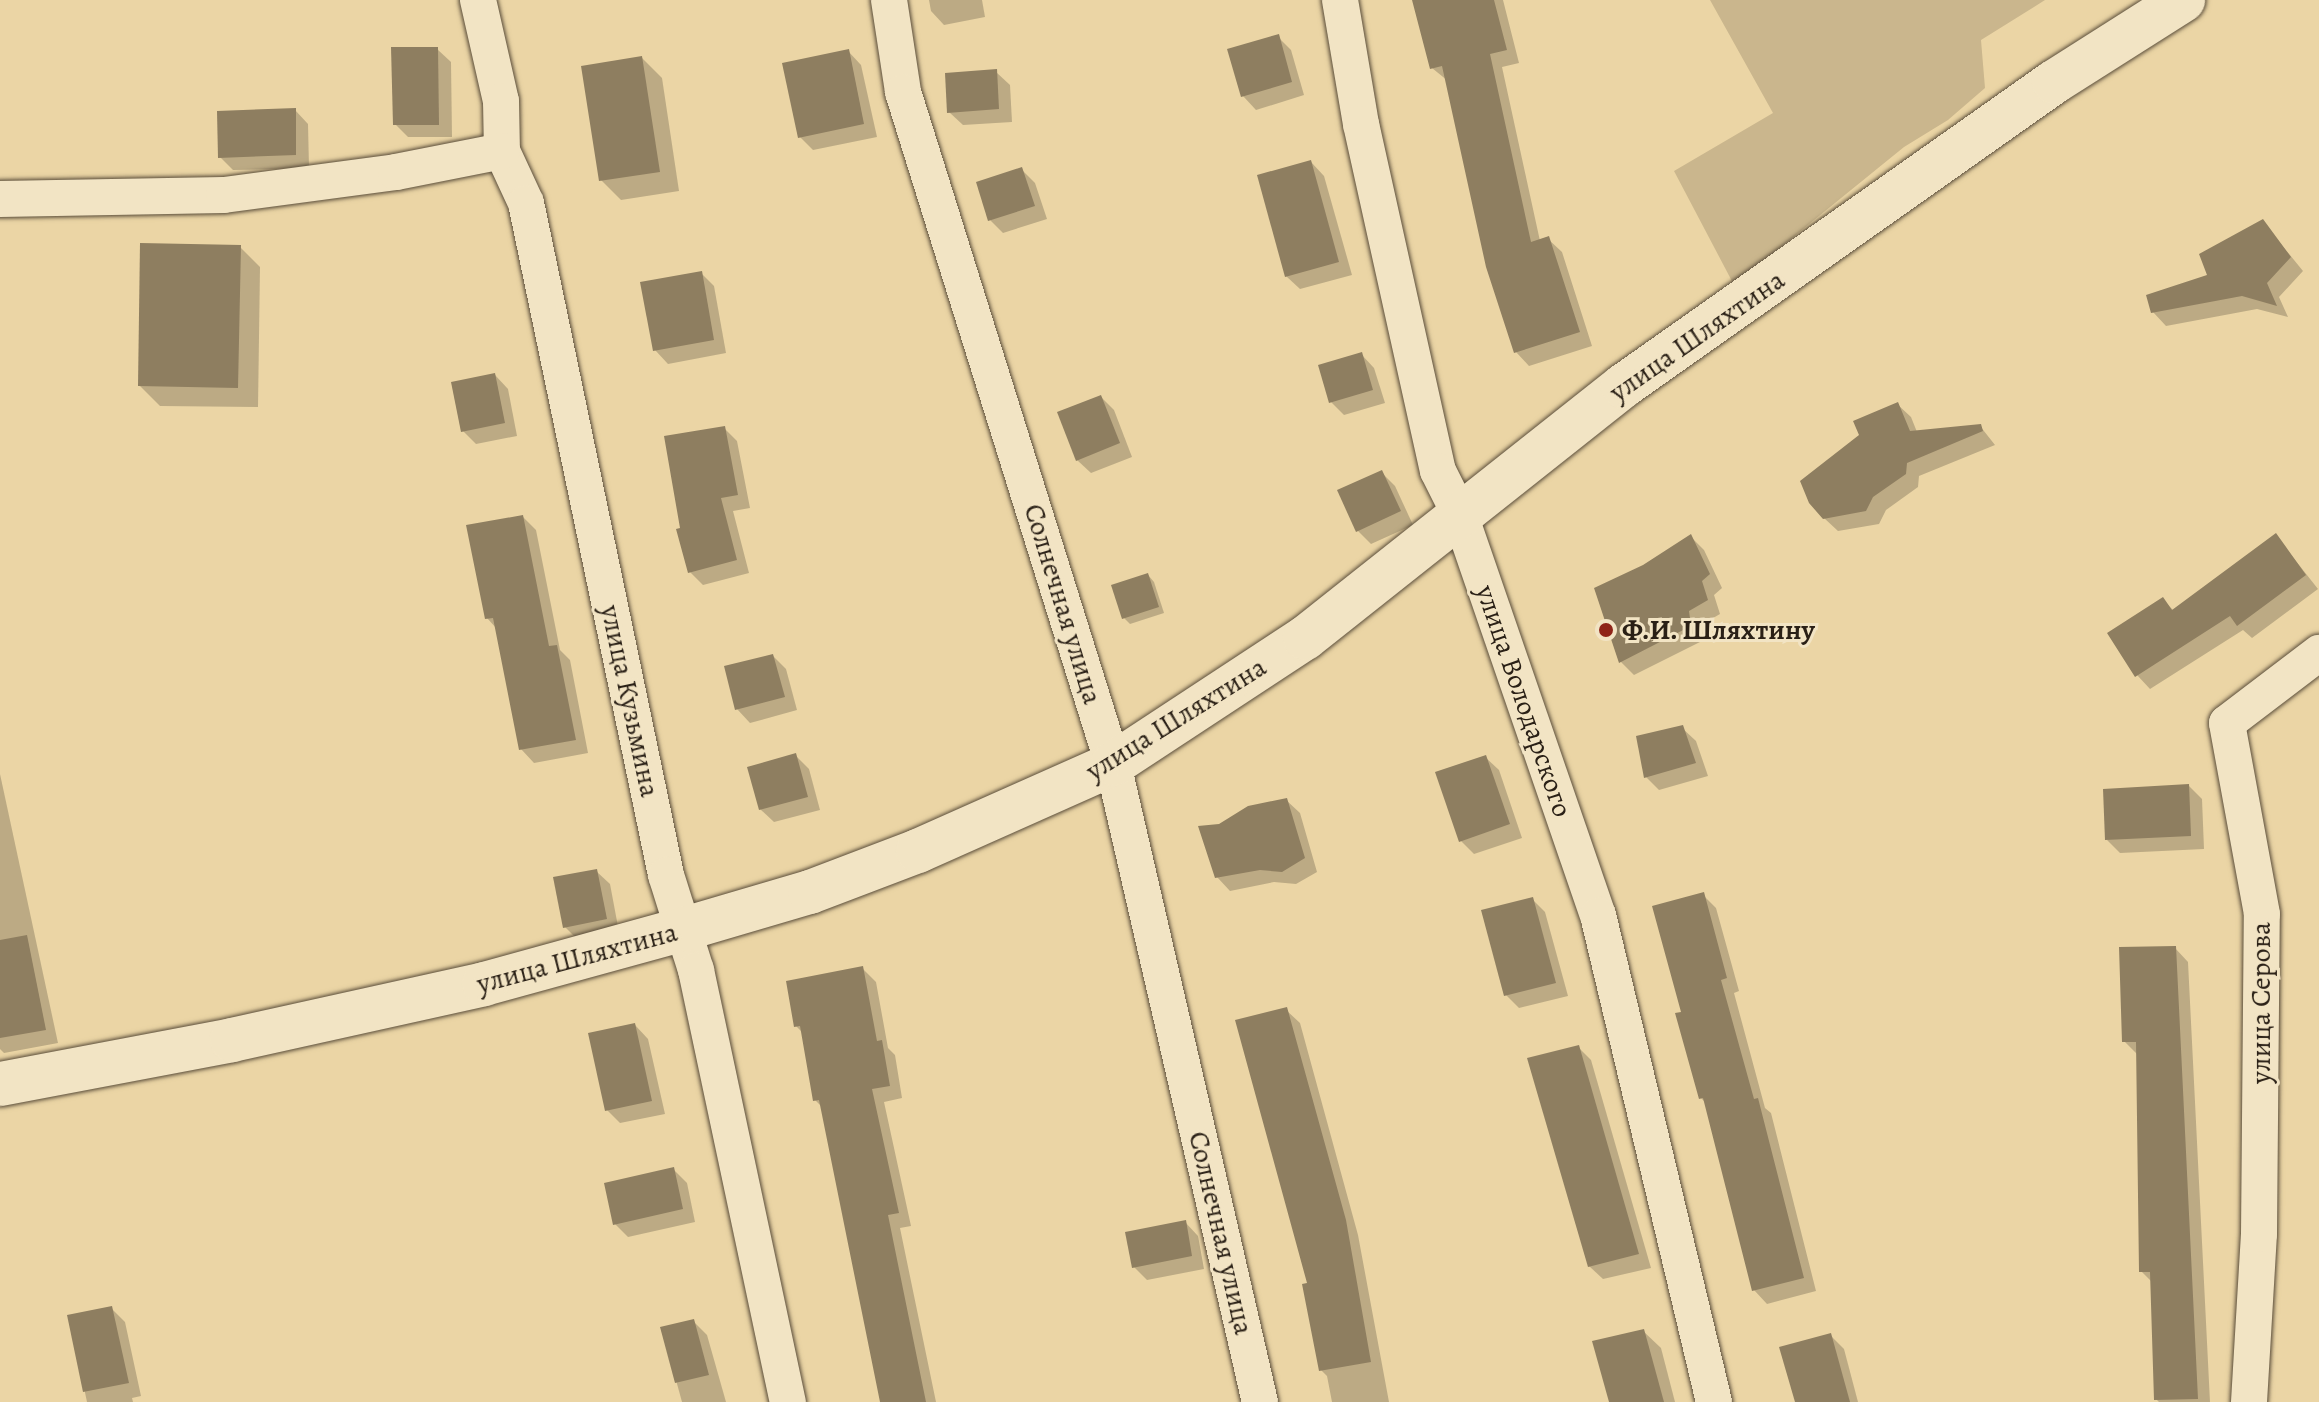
<!DOCTYPE html>
<meta charset="utf-8">
<style>
body{margin:0}
#map{position:relative;width:2319px;height:1402px;overflow:hidden;background:#ebd5a5;font-family:Alegreya,serif}
div>[style]{position:absolute}
[style*='--x']{left:calc(var(--x)*1px);top:calc(var(--y)*1px);width:calc(var(--w)*1px);rotate:calc(var(--a)*1deg)}
.green>*{inset:0;background:#cab68d}
.shadow>*{inset:0;background:#0003}
.building>*{inset:0;background:#8e7e60}
.roads{filter:drop-shadow(0 0 2px #5a4d3a) drop-shadow(0 0 2px #5a4d3a)}
.street>*{height:36px;margin:-18px;padding:0 18px;transform-origin:18px;border-radius:18px;background:#f2e4c4}
.secondary>*{height:44px;margin:-22px;padding:0 22px;transform-origin:22px;border-radius:22px;background:#f2e4c4}
.dots>*{width:22px;height:22px;translate:-50% -50%;box-sizing:border-box;border:4px solid #f2e4c4;border-radius:50%}
span{translate:-50% -50%;white-space:nowrap;text-align:center;line-height:1.15;-webkit-text-stroke:6px #f2e4c4;paint-order:stroke}
.street-label{font-size:28px;color:#2a2016}
.poi-label{font-size:28px;color:#2a2016;font-weight:700}
.left{translate:0 -50%;text-align:left}
</style>
<div id="map">
<div class="green">
<i style="clip-path:polygon(1710px 0,2045px 0,1981px 40px,1985px 88px,1948px 120px,1904px 147px,1734px 285px,1674px 171px,1773px 113px)"></i>
</div>
<div class="shadow">
<i style="clip-path:polygon(929px 0,982px 0,985px 17px,944px 25px,931px 11px)"></i>
<i style="clip-path:polygon(1428px 0,1503px 0,1519px 63px,1502px 67px,1540px 241px,1548px 239px,1562px 252px,1592px 346px,1529px 366px,1516px 352px,1448px 81px,1432px 68px)"></i>
<i style="clip-path:polygon(1278px 37px,1291px 50px,1304px 95px,1256px 110px,1243px 96px)"></i>
<i style="clip-path:polygon(437px 49px,451px 62px,452px 137px,408px 137px,395px 124px)"></i>
<i style="clip-path:polygon(848px 51px,861px 65px,877px 137px,813px 150px,800px 137px)"></i>
<i style="clip-path:polygon(642px 58px,662px 78px,679px 191px,621px 200px,601px 180px)"></i>
<i style="clip-path:polygon(996px 72px,1010px 85px,1012px 122px,963px 125px,949px 112px)"></i>
<i style="clip-path:polygon(295px 110px,308px 124px,309px 168px,233px 170px,220px 157px)"></i>
<i style="clip-path:polygon(1311px 162px,1324px 176px,1352px 275px,1300px 289px,1286px 276px)"></i>
<i style="clip-path:polygon(1022px 170px,1035px 183px,1047px 219px,1003px 233px,990px 220px)"></i>
<i style="clip-path:polygon(2263px 222px,2303px 271px,2279px 297px,2288px 317px,2257px 309px,2166px 326px,2153px 312px,2210px 276px)"></i>
<i style="clip-path:polygon(240px 247px,260px 267px,258px 407px,160px 406px,140px 386px)"></i>
<i style="clip-path:polygon(701px 273px,714px 286px,726px 353px,668px 364px,655px 350px)"></i>
<i style="clip-path:polygon(1361px 354px,1374px 368px,1385px 403px,1344px 415px,1331px 402px)"></i>
<i style="clip-path:polygon(495px 375px,508px 389px,517px 436px,476px 444px,463px 431px)"></i>
<i style="clip-path:polygon(1101px 397px,1114px 410px,1132px 457px,1091px 473px,1077px 460px)"></i>
<i style="clip-path:polygon(1897px 404px,1911px 417px,1917px 432px,1980px 426px,1995px 445px,1919px 476px,1918px 487px,1886px 510px,1879px 524px,1838px 531px,1824px 518px)"></i>
<i style="clip-path:polygon(724px 428px,737px 441px,750px 508px,733px 511px,749px 573px,703px 585px,690px 572px,683px 530px)"></i>
<i style="clip-path:polygon(1382px 473px,1395px 486px,1413px 525px,1371px 544px,1358px 531px)"></i>
<i style="clip-path:polygon(523px 517px,536px 530px,560px 650px,570px 660px,588px 753px,534px 763px,521px 749px,497px 629px,487px 618px)"></i>
<i style="clip-path:polygon(2276px 536px,2318px 589px,2252px 638px,2243px 630px,2150px 689px,2137px 675px,2163px 600px,2174px 611px)"></i>
<i style="clip-path:polygon(1691px 537px,1704px 550px,1722px 588px,1714px 595px,1720px 614px,1701px 625px,1704px 640px,1634px 675px,1621px 662px,1597px 589px,1644px 567px)"></i>
<i style="clip-path:polygon(1148px 575px,1154px 582px,1164px 613px,1130px 624px,1124px 618px)"></i>
<i style="clip-path:polygon(773px 656px,786px 669px,797px 710px,750px 723px,737px 709px)"></i>
<i style="clip-path:polygon(1682px 728px,1696px 741px,1708px 776px,1659px 790px,1646px 777px)"></i>
<i style="clip-path:polygon(796px 756px,809px 769px,820px 810px,774px 822px,760px 809px)"></i>
<i style="clip-path:polygon(1485px 757px,1499px 770px,1522px 838px,1474px 854px,1461px 841px)"></i>
<i style="clip-path:polygon(0 774px,58px 1043px,4px 1053px,0 1049px)"></i>
<i style="clip-path:polygon(2189px 786px,2202px 799px,2204px 849px,2120px 853px,2107px 840px)"></i>
<i style="clip-path:polygon(1286px 800px,1300px 813px,1317px 872px,1296px 884px,1274px 882px,1230px 891px,1217px 877px,1219px 826px)"></i>
<i style="clip-path:polygon(596px 871px,610px 884px,619px 932px,578px 940px,565px 927px)"></i>
<i style="clip-path:polygon(1703px 895px,1716px 908px,1739px 991px,1734px 993px,1765px 1108px,1771px 1113px,1816px 1291px,1767px 1304px,1754px 1290px,1706px 1103px,1701px 1098px,1684px 1013px)"></i>
<i style="clip-path:polygon(1532px 899px,1545px 912px,1568px 996px,1519px 1008px,1506px 995px)"></i>
<i style="clip-path:polygon(2175px 948px,2188px 962px,2210px 1402px,2159px 1402px,2156px 1399px,2152px 1282px,2141px 1271px,2138px 1055px,2124px 1041px)"></i>
<i style="clip-path:polygon(862px 968px,876px 982px,888px 1048px,895px 1055px,902px 1098px,884px 1102px,911px 1226px,900px 1228px,936px 1402px,881px 1402px,823px 1108px,815px 1100px,803px 1033px,796px 1026px)"></i>
<i style="clip-path:polygon(1286px 1010px,1300px 1023px,1358px 1235px,1389px 1402px,1332px 1402px,1327px 1376px,1321px 1370px)"></i>
<i style="clip-path:polygon(635px 1025px,648px 1039px,665px 1114px,620px 1123px,607px 1110px)"></i>
<i style="clip-path:polygon(1578px 1047px,1591px 1060px,1651px 1268px,1603px 1279px,1589px 1266px)"></i>
<i style="clip-path:polygon(674px 1170px,687px 1183px,695px 1222px,628px 1237px,615px 1224px)"></i>
<i style="clip-path:polygon(1185px 1222px,1198px 1236px,1204px 1269px,1147px 1280px,1134px 1267px)"></i>
<i style="clip-path:polygon(112px 1309px,125px 1322px,141px 1396px,132px 1398px,133px 1402px,87px 1402px,69px 1317px)"></i>
<i style="clip-path:polygon(693px 1321px,707px 1335px,726px 1402px,682px 1402px,662px 1329px)"></i>
<i style="clip-path:polygon(1643px 1331px,1661px 1348px,1675px 1402px,1611px 1402px)"></i>
<i style="clip-path:polygon(1830px 1335px,1844px 1349px,1858px 1402px,1797px 1402px)"></i>
</div>
<div class="building">
<i style="clip-path:polygon(1412px 0,1494px 0,1507px 50px,1490px 54px,1531px 242px,1549px 236px,1580px 332px,1514px 353px,1486px 267px,1442px 66px,1430px 69px)"></i>
<i style="clip-path:polygon(1279px 34px,1292px 82px,1241px 97px,1227px 49px)"></i>
<i style="clip-path:polygon(391px 47px,438px 47px,439px 125px,393px 125px)"></i>
<i style="clip-path:polygon(849px 49px,864px 124px,798px 138px,782px 63px)"></i>
<i style="clip-path:polygon(642px 56px,660px 172px,599px 181px,581px 66px)"></i>
<i style="clip-path:polygon(997px 69px,999px 109px,947px 113px,945px 73px)"></i>
<i style="clip-path:polygon(296px 108px,296px 155px,218px 158px,217px 111px)"></i>
<i style="clip-path:polygon(1311px 160px,1339px 262px,1285px 277px,1257px 175px)"></i>
<i style="clip-path:polygon(1022px 167px,1035px 206px,988px 221px,976px 182px)"></i>
<i style="clip-path:polygon(2263px 219px,2291px 257px,2267px 283px,2277px 306px,2242px 296px,2151px 313px,2146px 295px,2207px 275px,2199px 254px)"></i>
<i style="clip-path:polygon(140px 243px,241px 245px,238px 388px,138px 386px)"></i>
<i style="clip-path:polygon(702px 271px,714px 340px,653px 351px,640px 282px)"></i>
<i style="clip-path:polygon(1362px 352px,1373px 390px,1329px 403px,1318px 365px)"></i>
<i style="clip-path:polygon(495px 373px,505px 423px,461px 432px,451px 382px)"></i>
<i style="clip-path:polygon(1101px 395px,1120px 443px,1076px 461px,1057px 412px)"></i>
<i style="clip-path:polygon(1898px 402px,1910px 431px,1981px 424px,1983px 431px,1907px 463px,1906px 474px,1873px 497px,1866px 511px,1823px 519px,1809px 503px,1800px 481px,1859px 435px,1853px 421px)"></i>
<i style="clip-path:polygon(725px 426px,738px 495px,721px 498px,737px 560px,688px 573px,676px 529px,680px 528px,664px 436px)"></i>
<i style="clip-path:polygon(1382px 470px,1401px 511px,1356px 532px,1337px 490px)"></i>
<i style="clip-path:polygon(523px 515px,549px 646px,557px 645px,576px 740px,519px 750px,493px 618px,485px 619px,466px 525px)"></i>
<i style="clip-path:polygon(2276px 533px,2306px 575px,2237px 626px,2230px 616px,2135px 677px,2107px 633px,2163px 597px,2172px 610px)"></i>
<i style="clip-path:polygon(1691px 534px,1710px 574px,1702px 581px,1708px 600px,1689px 611px,1691px 626px,1619px 663px,1594px 588px,1643px 565px)"></i>
<i style="clip-path:polygon(1148px 573px,1159px 607px,1122px 619px,1111px 585px)"></i>
<i style="clip-path:polygon(773px 654px,785px 697px,735px 710px,724px 666px)"></i>
<i style="clip-path:polygon(1683px 725px,1696px 763px,1644px 778px,1636px 736px)"></i>
<i style="clip-path:polygon(796px 753px,808px 797px,759px 810px,747px 767px)"></i>
<i style="clip-path:polygon(1486px 755px,1510px 824px,1459px 842px,1435px 772px)"></i>
<i style="clip-path:polygon(2189px 784px,2191px 836px,2105px 840px,2103px 789px)"></i>
<i style="clip-path:polygon(1287px 798px,1305px 858px,1282px 872px,1260px 870px,1215px 878px,1198px 826px,1219px 824px,1248px 806px)"></i>
<i style="clip-path:polygon(597px 869px,607px 919px,563px 928px,553px 877px)"></i>
<i style="clip-path:polygon(1704px 892px,1727px 978px,1721px 980px,1754px 1099px,1758px 1098px,1804px 1278px,1752px 1291px,1703px 1098px,1699px 1099px,1675px 1013px,1681px 1012px,1652px 906px)"></i>
<i style="clip-path:polygon(1533px 897px,1556px 983px,1504px 996px,1481px 910px)"></i>
<i style="clip-path:polygon(27px 935px,46px 1030px,0 1038px,0 940px)"></i>
<i style="clip-path:polygon(2176px 946px,2198px 1399px,2154px 1400px,2150px 1272px,2139px 1272px,2136px 1042px,2122px 1042px,2119px 947px)"></i>
<i style="clip-path:polygon(863px 966px,877px 1041px,882px 1040px,890px 1086px,872px 1089px,899px 1213px,888px 1215px,926px 1402px,880px 1402px,819px 1100px,813px 1101px,800px 1026px,794px 1027px,786px 981px)"></i>
<i style="clip-path:polygon(1287px 1007px,1346px 1220px,1371px 1362px,1319px 1371px,1302px 1284px,1307px 1283px,1235px 1020px)"></i>
<i style="clip-path:polygon(635px 1023px,652px 1101px,605px 1111px,588px 1033px)"></i>
<i style="clip-path:polygon(1579px 1045px,1639px 1254px,1588px 1267px,1527px 1058px)"></i>
<i style="clip-path:polygon(674px 1167px,683px 1209px,613px 1225px,604px 1183px)"></i>
<i style="clip-path:polygon(1186px 1220px,1192px 1256px,1132px 1268px,1125px 1232px)"></i>
<i style="clip-path:polygon(112px 1306px,129px 1383px,83px 1392px,67px 1315px)"></i>
<i style="clip-path:polygon(694px 1319px,709px 1375px,675px 1383px,660px 1327px)"></i>
<i style="clip-path:polygon(1644px 1329px,1664px 1402px,1609px 1402px,1592px 1341px)"></i>
<i style="clip-path:polygon(1831px 1333px,1850px 1402px,1795px 1402px,1779px 1347px)"></i>
</div>
<div class="roads">
<div class="street">
<i style="--x:478;--y:0;--w:104;--a:77.2"></i>
<i style="--x:501;--y:101;--w:50;--a:88.9"></i>
<i style="--x:502;--y:151;--w:57;--a:65.2"></i>
<i style="--x:526;--y:203;--w:686;--a:78.23"></i>
<i style="--x:666;--y:875;--w:100;--a:72.5"></i>
<i style="--x:696;--y:970;--w:442;--a:78"></i>
<i style="--x:889;--y:0;--w:93;--a:81.3"></i>
<i style="--x:903;--y:92;--w:704;--a:72.65"></i>
<i style="--x:1113;--y:764;--w:655;--a:77.03"></i>
<i style="--x:1340;--y:0;--w:126;--a:80.4"></i>
<i style="--x:1361;--y:124;--w:355;--a:77.5"></i>
<i style="--x:1438;--y:471;--w:49;--a:63.4"></i>
<i style="--x:1460;--y:515;--w:423;--a:71"></i>
<i style="--x:1598;--y:915;--w:501;--a:76.6"></i>
<i style="--x:0;--y:199;--w:224;--a:-1"></i>
<i style="--x:224;--y:195;--w:174;--a:-7.6"></i>
<i style="--x:396;--y:172;--w:108;--a:-11.2"></i>
<i style="--x:2249;--y:1402;--w:168;--a:-86.6"></i>
<i style="--x:2259;--y:1234;--w:320;--a:-89.5"></i>
<i style="--x:2262;--y:914;--w:194;--a:-100.4"></i>
<i style="--x:2227;--y:723;--w:116;--a:-37.3"></i>
</div>
<div class="secondary">
<i style="--x:0;--y:1084;--w:236;--a:-10.7"></i>
<i style="--x:232;--y:1040;--w:258;--a:-12.5"></i>
<i style="--x:484;--y:984;--w:207;--a:-15.4"></i>
<i style="--x:684;--y:929;--w:131;--a:-16.4"></i>
<i style="--x:810;--y:892;--w:116;--a:-20.8"></i>
<i style="--x:918;--y:851;--w:214;--a:-24"></i>
<i style="--x:1113;--y:764;--w:230;--a:-33.3"></i>
<i style="--x:1305;--y:638;--w:406;--a:-38.4"></i>
<i style="--x:1623;--y:386;--w:527;--a:-35.2"></i>
<i style="--x:2054;--y:82;--w:153;--a:-32.4"></i>
</div>
</div>
<div class="dots">
<i style="left:1606px;top:630px;background:#8f2418"></i>
</div>
<div class="street-label">
<span style="left:1697px;top:336px;rotate:-35deg">улица Шляхтина</span>
<span style="left:1063px;top:604px;rotate:73deg">Солнечная улица</span>
<span style="left:630px;top:701px;rotate:78deg">улица Кузьмина</span>
<span style="left:1524px;top:701px;rotate:71deg">улица Володарского</span>
<span style="left:1176px;top:719px;rotate:-32deg">улица Шляхтина</span>
<span style="left:577px;top:958px;rotate:-15deg">улица Шляхтина</span>
<span style="left:2261px;top:1003px;rotate:-90deg">улица Серова</span>
<span style="left:1221px;top:1233px;rotate:77deg">Солнечная улица</span>
</div>
<div class="poi-label">
<span class="left" style="left:1622px;top:630px">Ф.И. Шляхтину</span>
</div>
</div>
